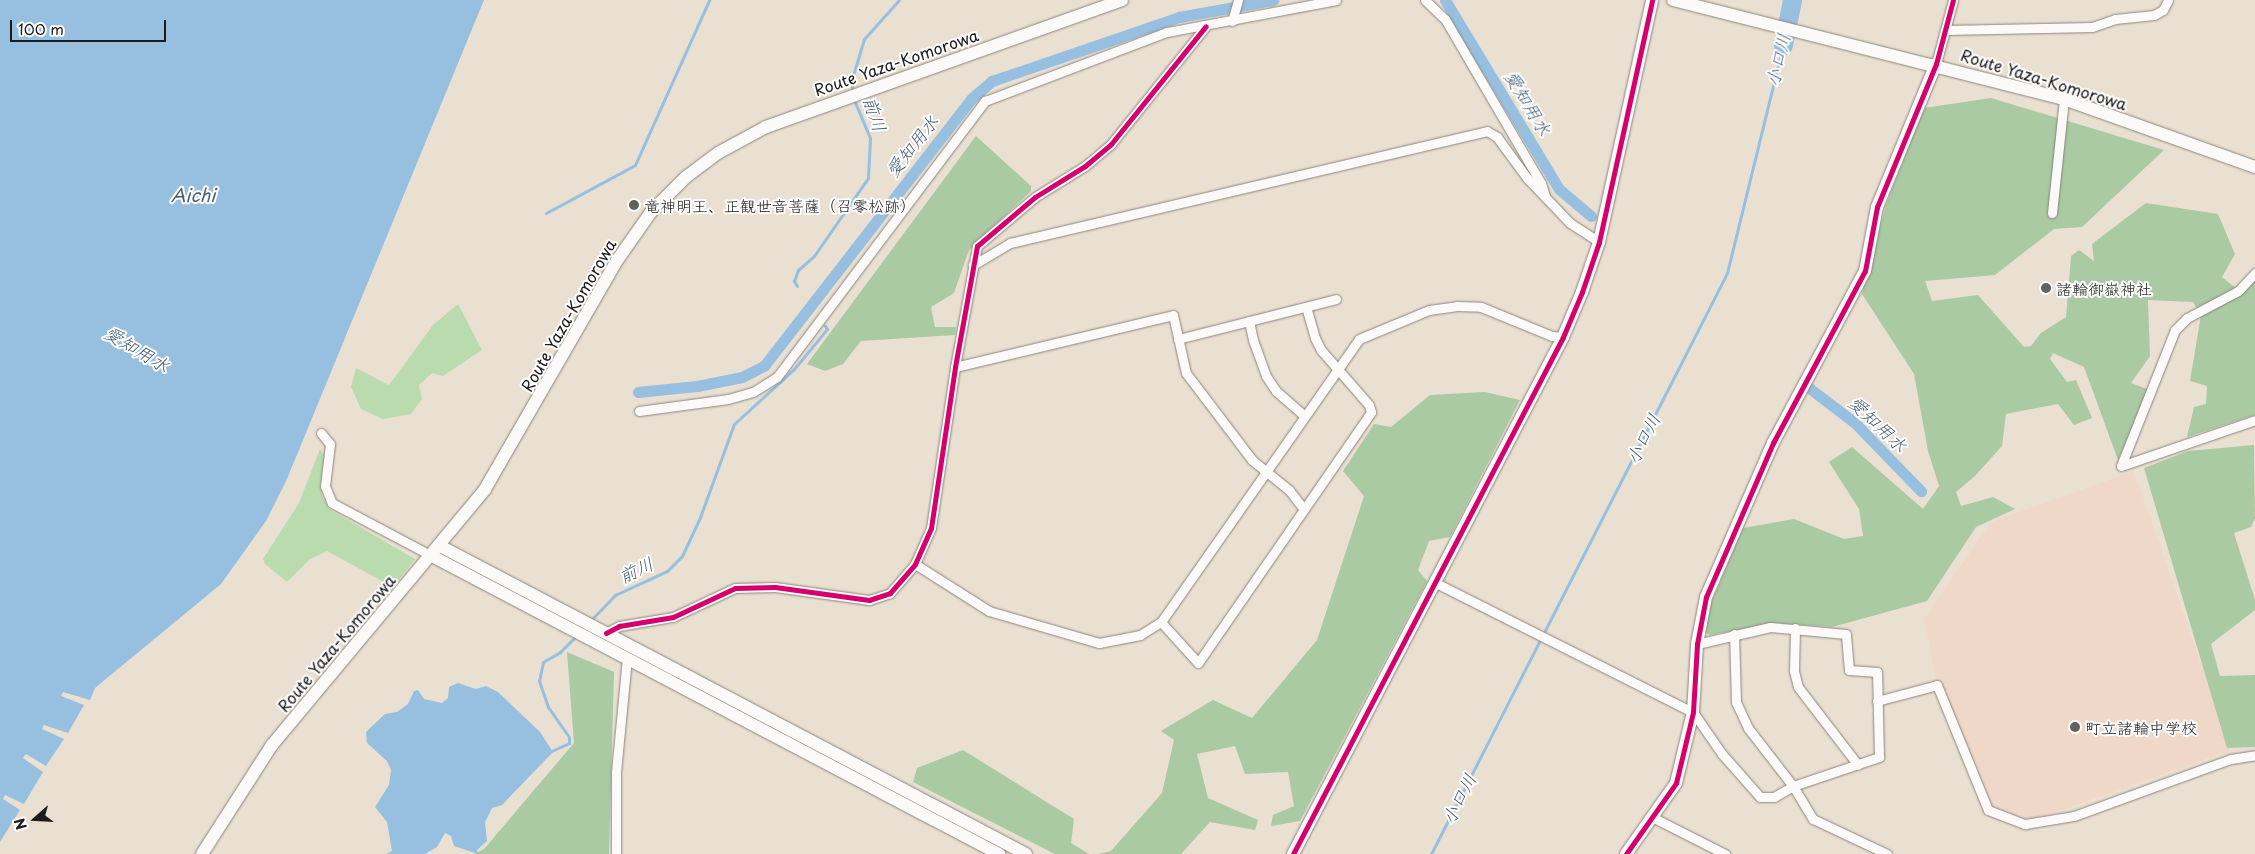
<!DOCTYPE html>
<meta charset="utf-8">
<style>
body{margin:0}
#map{position:relative;width:2255px;height:854px;overflow:hidden;background:#eae0d2;font-family:"Playpen Sans","Klee One",sans-serif}
div>[style]{position:absolute}
[style*='--x']{left:calc(var(--x)*1px);top:calc(var(--y)*1px);width:calc(var(--w)*1px);rotate:calc(var(--a)*1deg)}
.built>*{inset:0;background:#f0d8c9}
.green>*{inset:0;background:#b9dbae}
.forest>*{inset:0;background:#a9caa2}
.water>*{inset:0;background:#97bfe0}
.stream>*{height:3px;margin:-1.5px;padding:0 1.5px;transform-origin:1.5px;border-radius:1.5px;background:#97bfe0}
.canal>*{height:11px;margin:-5.5px;padding:0 5.5px;transform-origin:5.5px;border-radius:5.5px;background:#97bfe0}
.river>*{height:19px;margin:-9.5px;padding:0 9.5px;transform-origin:9.5px;border-radius:9.5px;background:#97bfe0}
.roads{filter:drop-shadow(0 0 1px #8a857d) drop-shadow(0 0 1px #8a857d)}
.street>*{height:9px;margin:-4.5px;padding:0 4.5px;transform-origin:4.5px;border-radius:4.5px;background:#fcfaf8}
.secondary>*{height:12px;margin:-6px;padding:0 6px;transform-origin:6px;border-radius:6px;background:#fcfaf8}
.cycleway>*{height:5px;margin:-2.5px;padding:0 2.5px;transform-origin:2.5px;border-radius:2.5px;background:#d6006c}
.dots>*{width:14px;height:14px;translate:-50% -50%;box-sizing:border-box;border:2px solid #fff;border-radius:50%}
span{translate:-50% -50%;white-space:nowrap;text-align:center;line-height:1.15;-webkit-text-stroke:4px #fff;paint-order:stroke}
.street-label{font-size:16px;color:#1c1c1c}
.poi-label{font-size:16px;color:#1c1c1c}
.left{translate:0 -50%;text-align:left}
.water-label{font-size:18px;color:#445f77;font-style:italic}
.north{position:absolute;left:10px;top:794px;width:50px;height:50px;-webkit-text-stroke:4px #fff;paint-order:stroke;rotate:251deg;font-size:14px;font-weight:700;line-height:20px;text-align:center;color:#1c1c1c}
.north::after{content:'';display:block;margin:auto;width:18px;height:22px;background:#1c1c1c;clip-path:polygon(50% 0,100% 100%,50% 72%,0 100%)}
.scale{position:absolute;left:10px;top:20px;width:156px;height:22px;box-sizing:border-box;border:2px solid #1c1c1c;border-top:0;padding-left:6px;font-size:15px;line-height:18px;white-space:nowrap;color:#1c1c1c;-webkit-text-stroke:4px #fff;paint-order:stroke}
</style>
<div id="map">
<div class="built">
<i style="clip-path:polygon(2134px 471px,2231px 750px,2031px 821px,1991px 808px,1936px 679px,1924px 619px,1991px 522px)"></i>
</div>
<div class="green">
<i style="clip-path:polygon(458px 304px,482px 350px,443px 376px,432px 373px,419px 385px,422px 399px,411px 414px,383px 419px,361px 409px,351px 387px,356px 368px,389px 385px,433px 325px)"></i>
<i style="clip-path:polygon(320px 449px,325px 456px,322px 496px,329px 509px,415px 559px,393px 587px,327px 551px,310px 559px,287px 582px,265px 564px,263px 559px,299px 503px)"></i>
</div>
<div class="forest">
<i style="clip-path:polygon(1991px 98px,2164px 150px,2082px 227px,2054px 229px,1995px 275px,1925px 281px,1932px 301px,1978px 295px,2024px 347px,2031px 346px,2041px 333px,2066px 317px,2071px 256px,2079px 250px,2094px 261px,2092px 244px,2146px 203px,2218px 214px,2235px 254px,2222px 277px,2242px 293px,2255px 279px,2255px 415px,2187px 437px,2194px 407px,2206px 404px,2207px 386px,2190px 381px,2201px 315px,2193px 302px,2148px 300px,2150px 356px,2131px 383px,2150px 390px,2118px 460px,2084px 367px,2053px 353px,2050px 359px,2067px 382px,2076px 380px,2092px 418px,2074px 425px,2058px 404px,2006px 414px,2002px 446px,1975px 476px,1956px 492px,1961px 506px,1993px 497px,2015px 509px,1976px 527px,1927px 601px,1832px 627px,1773px 623px,1710px 635px,1705px 632px,1710px 606px,1743px 528px,1794px 519px,1844px 539px,1863px 536px,1859px 509px,1829px 462px,1852px 447px,1923px 509px,1939px 486px,1928px 451px,1914px 374px,1862px 294px,1886px 205px,1924px 108px)"></i>
<i style="clip-path:polygon(976px 136px,1031px 186px,1031px 191px,969px 250px,954px 293px,931px 307px,935px 327px,956px 327px,955px 335px,861px 341px,843px 364px,825px 371px,807px 364px)"></i>
<i style="clip-path:polygon(1485px 392px,1520px 400px,1450px 537px,1429px 541px,1418px 570px,1427px 581px,1300px 821px,1271px 826px,1273px 815px,1294px 806px,1288px 772px,1245px 774px,1235px 746px,1197px 754px,1208px 798px,1258px 820px,1255px 830px,1210px 822px,1181px 854px,1098px 854px,1111px 851px,1162px 793px,1174px 740px,1161px 731px,1213px 700px,1252px 718px,1317px 640px,1364px 496px,1343px 471px,1374px 424px,1391px 427px,1430px 395px)"></i>
<i style="clip-path:polygon(2254px 445px,2255px 518px,2251px 527px,2234px 533px,2255px 600px,2255px 610px,2211px 644px,2220px 676px,2255px 675px,2255px 747px,2227px 748px,2144px 468px,2188px 451px)"></i>
<i style="clip-path:polygon(567px 652px,614px 672px,609px 854px,474px 854px,484px 849px,574px 743px)"></i>
<i style="clip-path:polygon(963px 750px,1074px 819px,1071px 843px,1089px 854px,1055px 854px,913px 782px,917px 768px)"></i>
</div>
<div class="water">
<i style="clip-path:polygon(0 0,484px 0,287px 479px,266px 521px,221px 584px,95px 688px,90px 700px,63px 692px,61px 696px,84px 705px,68px 733px,44px 725px,42px 729px,64px 739px,46px 766px,26px 754px,23px 758px,43px 772px,24px 804px,5px 795px,3px 799px,20px 810px,0 842px)"></i>
<i style="clip-path:polygon(458px 683px,476px 689px,486px 686px,498px 692px,540px 732px,553px 752px,502px 805px,492px 808px,485px 822px,487px 841px,477px 850px,478px 854px,454px 846px,451px 836px,445px 833px,437px 847px,425px 854px,386px 854px,392px 851px,387px 822px,375px 807px,389px 785px,391px 770px,387px 761px,367px 743px,366px 732px,385px 714px,397px 712px,408px 704px,414px 691px,418px 690px,424px 699px,442px 703px,448px 698px,449px 687px)"></i>
</div>
<div class="stream">
<i style="--x:852;--y:94;--w:15;--a:-90"></i>
<i style="--x:852;--y:79;--w:42;--a:-73.3"></i>
<i style="--x:864;--y:39;--w:52;--a:-48.1"></i>
<i style="--x:546;--y:213;--w:101;--a:-28.3"></i>
<i style="--x:635;--y:165;--w:181;--a:-65.8"></i>
<i style="--x:797;--y:286;--w:6;--a:-121"></i>
<i style="--x:794;--y:281;--w:12;--a:-70"></i>
<i style="--x:798;--y:270;--w:21;--a:-41"></i>
<i style="--x:814;--y:256;--w:95;--a:-55.3"></i>
<i style="--x:868;--y:178;--w:40;--a:-87.1"></i>
<i style="--x:870;--y:138;--w:41;--a:-112.8"></i>
<i style="--x:591;--y:620;--w:35;--a:-46"></i>
<i style="--x:615;--y:595;--w:57;--a:-24.8"></i>
<i style="--x:667;--y:571;--w:21;--a:-45"></i>
<i style="--x:682;--y:556;--w:40;--a:-65"></i>
<i style="--x:699;--y:520;--w:102;--a:-70"></i>
<i style="--x:734;--y:424;--w:81;--a:-42.5"></i>
<i style="--x:794;--y:369;--w:52;--a:-50.5"></i>
<i style="--x:827;--y:329;--w:4;--a:-124"></i>
<i style="--x:549;--y:752;--w:22;--a:-24"></i>
<i style="--x:569;--y:743;--w:6;--a:-90"></i>
<i style="--x:569;--y:737;--w:37;--a:-125"></i>
<i style="--x:548;--y:707;--w:28;--a:-109"></i>
<i style="--x:539;--y:681;--w:19;--a:-78"></i>
<i style="--x:543;--y:662;--w:20;--a:-30"></i>
<i style="--x:560;--y:652;--w:23;--a:-45"></i>
<i style="--x:1431;--y:854;--w:652;--a:-63"></i>
<i style="--x:1727;--y:273;--w:235;--a:-76.2"></i>
</div>
<div class="canal">
<i style="--x:1445;--y:0;--w:221;--a:58.9"></i>
<i style="--x:1559;--y:189;--w:42;--a:40.2"></i>
<i style="--x:1808;--y:387;--w:59;--a:37.5"></i>
<i style="--x:1855;--y:423;--w:95;--a:45.9"></i>
<i style="--x:638;--y:392;--w:59;--a:-5.8"></i>
<i style="--x:697;--y:386;--w:46;--a:-11.3"></i>
<i style="--x:742;--y:377;--w:25;--a:-27"></i>
<i style="--x:764;--y:366;--w:338;--a:-52.2"></i>
<i style="--x:971;--y:99;--w:28;--a:-41"></i>
<i style="--x:992;--y:81;--w:198;--a:-18.9"></i>
<i style="--x:1179;--y:17;--w:96;--a:-10.3"></i>
</div>
<div class="river">
<i style="--x:1783;--y:45;--w:46;--a:-78.7"></i>
</div>
<div class="roads">
<div class="street">
<i style="--x:1425;--y:0;--w:28;--a:44"></i>
<i style="--x:1445;--y:19;--w:190;--a:59.7"></i>
<i style="--x:1541;--y:183;--w:14;--a:73"></i>
<i style="--x:1232;--y:21;--w:22;--a:-74"></i>
<i style="--x:1946;--y:30;--w:146;--a:-1.2"></i>
<i style="--x:2092;--y:27;--w:24;--a:-19"></i>
<i style="--x:2115;--y:19;--w:39;--a:-6"></i>
<i style="--x:2154;--y:15;--w:10;--a:-29"></i>
<i style="--x:2163;--y:10;--w:11;--a:-63"></i>
<i style="--x:1936;--y:64;--w:66;--a:-75.1"></i>
<i style="--x:2052;--y:213;--w:115;--a:-84"></i>
<i style="--x:973;--y:265;--w:43;--a:-30.7"></i>
<i style="--x:1010;--y:243;--w:490;--a:-13.2"></i>
<i style="--x:1487;--y:131;--w:12;--a:31"></i>
<i style="--x:1497;--y:137;--w:51;--a:53.8"></i>
<i style="--x:1527;--y:178;--w:62;--a:46.3"></i>
<i style="--x:1570;--y:223;--w:35;--a:33"></i>
<i style="--x:2255;--y:273;--w:25;--a:133"></i>
<i style="--x:2238;--y:291;--w:58;--a:152.1"></i>
<i style="--x:2187;--y:318;--w:17;--a:135"></i>
<i style="--x:2175;--y:330;--w:146;--a:111.7"></i>
<i style="--x:2121;--y:466;--w:142;--a:-18.9"></i>
<i style="--x:1249;--y:321;--w:19;--a:78"></i>
<i style="--x:1253;--y:340;--w:38;--a:70"></i>
<i style="--x:1266;--y:376;--w:18;--a:56"></i>
<i style="--x:1276;--y:391;--w:37;--a:41"></i>
<i style="--x:1178;--y:339;--w:163;--a:-14.2"></i>
<i style="--x:955;--y:367;--w:224;--a:-13.4"></i>
<i style="--x:1173;--y:315;--w:59;--a:77.4"></i>
<i style="--x:1186;--y:373;--w:109;--a:52.8"></i>
<i style="--x:1252;--y:460;--w:48;--a:39"></i>
<i style="--x:1289;--y:490;--w:24;--a:52"></i>
<i style="--x:639;--y:411;--w:90;--a:-7.7"></i>
<i style="--x:728;--y:399;--w:26;--a:-16"></i>
<i style="--x:753;--y:392;--w:28;--a:-32"></i>
<i style="--x:777;--y:377;--w:346;--a:-53"></i>
<i style="--x:985;--y:101;--w:195;--a:-20.8"></i>
<i style="--x:1167;--y:32;--w:172;--a:-10.7"></i>
<i style="--x:321;--y:433;--w:14;--a:51"></i>
<i style="--x:330;--y:444;--w:42;--a:96.8"></i>
<i style="--x:325;--y:486;--w:18;--a:68"></i>
<i style="--x:332;--y:503;--w:113;--a:27.9"></i>
<i style="--x:915;--y:564;--w:88;--a:32.4"></i>
<i style="--x:989;--y:611;--w:115;--a:16.2"></i>
<i style="--x:1099;--y:643;--w:42;--a:-11"></i>
<i style="--x:1140;--y:635;--w:25;--a:-32"></i>
<i style="--x:1161;--y:622;--w:345;--a:-55"></i>
<i style="--x:1359;--y:339;--w:76;--a:-22.5"></i>
<i style="--x:1429;--y:310;--w:28;--a:-8"></i>
<i style="--x:1457;--y:306;--w:24;--a:2"></i>
<i style="--x:1481;--y:307;--w:77;--a:22.2"></i>
<i style="--x:1552;--y:336;--w:11;--a:5"></i>
<i style="--x:1436;--y:583;--w:288;--a:26.7"></i>
<i style="--x:1693;--y:712;--w:51;--a:55.4"></i>
<i style="--x:1722;--y:754;--w:57;--a:48.5"></i>
<i style="--x:1760;--y:797;--w:14;--a:0"></i>
<i style="--x:1774;--y:797;--w:22;--a:-30"></i>
<i style="--x:1793;--y:786;--w:91;--a:-18.6"></i>
<i style="--x:1879;--y:757;--w:85;--a:-91.3"></i>
<i style="--x:1877;--y:672;--w:28;--a:-176"></i>
<i style="--x:1849;--y:670;--w:36;--a:-95"></i>
<i style="--x:1846;--y:634;--w:76;--a:-174.7"></i>
<i style="--x:1770;--y:627;--w:75;--a:166.9"></i>
<i style="--x:1161;--y:622;--w:55;--a:47.9"></i>
<i style="--x:1198;--y:663;--w:305;--a:-55.4"></i>
<i style="--x:1371;--y:412;--w:7;--a:-106"></i>
<i style="--x:1369;--y:405;--w:73;--a:-131.1"></i>
<i style="--x:1321;--y:350;--w:13;--a:-117"></i>
<i style="--x:1315;--y:338;--w:32;--a:-106"></i>
<i style="--x:1795;--y:628;--w:43;--a:91.3"></i>
<i style="--x:1794;--y:671;--w:16;--a:76"></i>
<i style="--x:1798;--y:687;--w:98;--a:52.4"></i>
<i style="--x:606;--y:633;--w:15;--a:-28"></i>
<i style="--x:619;--y:626;--w:55;--a:-9.5"></i>
<i style="--x:673;--y:617;--w:68;--a:-25.1"></i>
<i style="--x:735;--y:588;--w:40;--a:-1.4"></i>
<i style="--x:775;--y:587;--w:95;--a:7.9"></i>
<i style="--x:869;--y:600;--w:22;--a:-18"></i>
<i style="--x:890;--y:593;--w:38;--a:-49"></i>
<i style="--x:915;--y:564;--w:39;--a:-66"></i>
<i style="--x:931;--y:528;--w:163;--a:-81.5"></i>
<i style="--x:955;--y:367;--w:123;--a:-79.7"></i>
<i style="--x:977;--y:246;--w:76;--a:-40.2"></i>
<i style="--x:1035;--y:197;--w:59;--a:-31.8"></i>
<i style="--x:1085;--y:166;--w:34;--a:-40"></i>
<i style="--x:1111;--y:144;--w:151;--a:-51.2"></i>
<i style="--x:1734;--y:634;--w:68;--a:88.3"></i>
<i style="--x:1736;--y:702;--w:29;--a:65"></i>
<i style="--x:1748;--y:728;--w:73;--a:52.2"></i>
<i style="--x:1793;--y:786;--w:39;--a:59"></i>
<i style="--x:1813;--y:819;--w:82;--a:25.3"></i>
<i style="--x:1877;--y:701;--w:62;--a:-14.9"></i>
<i style="--x:1937;--y:685;--w:135;--a:67.8"></i>
<i style="--x:1988;--y:810;--w:40;--a:21"></i>
<i style="--x:2025;--y:824;--w:50;--a:-9.3"></i>
<i style="--x:2074;--y:816;--w:167;--a:-20"></i>
<i style="--x:2231;--y:759;--w:24;--a:-9"></i>
<i style="--x:1654;--y:818;--w:80;--a:26.9"></i>
<i style="--x:616;--y:854;--w:82;--a:-90"></i>
<i style="--x:616;--y:772;--w:115;--a:-84.5"></i>
</div>
<div class="secondary">
<i style="--x:1673;--y:0;--w:403;--a:14.2"></i>
<i style="--x:2064;--y:99;--w:203;--a:19.6"></i>
<i style="--x:440;--y:546;--w:662;--a:27.73"></i>
<i style="--x:432;--y:556;--w:641;--a:27.73"></i>
<i style="--x:202;--y:854;--w:130;--a:-57.3"></i>
<i style="--x:272;--y:745;--w:333;--a:-50.2"></i>
<i style="--x:485;--y:489;--w:266;--a:-60"></i>
<i style="--x:618;--y:259;--w:57;--a:-54.9"></i>
<i style="--x:651;--y:212;--w:49;--a:-45"></i>
<i style="--x:686;--y:177;--w:40;--a:-37"></i>
<i style="--x:718;--y:153;--w:55;--a:-28.4"></i>
<i style="--x:766;--y:127;--w:378;--a:-19.6"></i>
<i style="--x:1293;--y:854;--w:583;--a:-62.42"></i>
<i style="--x:1563;--y:337;--w:49;--a:-67.1"></i>
<i style="--x:1582;--y:292;--w:53;--a:-71.2"></i>
<i style="--x:1599;--y:242;--w:248;--a:-77.6"></i>
<i style="--x:1626;--y:854;--w:87;--a:-54.8"></i>
<i style="--x:1676;--y:783;--w:73;--a:-76.5"></i>
<i style="--x:1693;--y:712;--w:68;--a:-86.6"></i>
<i style="--x:1697;--y:644;--w:48;--a:-79.2"></i>
<i style="--x:1706;--y:597;--w:168;--a:-66.5"></i>
<i style="--x:1773;--y:443;--w:195;--a:-61.9"></i>
<i style="--x:1865;--y:271;--w:65;--a:-79.4"></i>
<i style="--x:1877;--y:207;--w:155;--a:-67.6"></i>
</div>
</div>
<div class="cycleway">
<i style="--x:606;--y:633;--w:15;--a:-28"></i>
<i style="--x:619;--y:626;--w:55;--a:-9.5"></i>
<i style="--x:673;--y:617;--w:68;--a:-25.1"></i>
<i style="--x:735;--y:588;--w:40;--a:-1.4"></i>
<i style="--x:775;--y:587;--w:95;--a:7.9"></i>
<i style="--x:869;--y:600;--w:22;--a:-18"></i>
<i style="--x:890;--y:593;--w:38;--a:-49"></i>
<i style="--x:915;--y:564;--w:39;--a:-66"></i>
<i style="--x:931;--y:528;--w:163;--a:-81.5"></i>
<i style="--x:955;--y:367;--w:123;--a:-79.7"></i>
<i style="--x:977;--y:246;--w:76;--a:-40.2"></i>
<i style="--x:1035;--y:197;--w:59;--a:-31.8"></i>
<i style="--x:1085;--y:166;--w:34;--a:-40"></i>
<i style="--x:1111;--y:144;--w:151;--a:-51.2"></i>
<i style="--x:1293;--y:854;--w:583;--a:-62.42"></i>
<i style="--x:1563;--y:337;--w:49;--a:-67.1"></i>
<i style="--x:1582;--y:292;--w:53;--a:-71.2"></i>
<i style="--x:1599;--y:242;--w:248;--a:-77.6"></i>
<i style="--x:1626;--y:854;--w:87;--a:-54.8"></i>
<i style="--x:1676;--y:783;--w:73;--a:-76.5"></i>
<i style="--x:1693;--y:712;--w:68;--a:-86.6"></i>
<i style="--x:1697;--y:644;--w:48;--a:-79.2"></i>
<i style="--x:1706;--y:597;--w:168;--a:-66.5"></i>
<i style="--x:1773;--y:443;--w:195;--a:-61.9"></i>
<i style="--x:1865;--y:271;--w:65;--a:-79.4"></i>
<i style="--x:1877;--y:207;--w:155;--a:-67.6"></i>
<i style="--x:1936;--y:64;--w:66;--a:-75.1"></i>
</div>
<div class="dots">
<i style="left:634px;top:205px;background:#64615c"></i>
<i style="left:2046px;top:288px;background:#64615c"></i>
<i style="left:2075px;top:727px;background:#64615c"></i>
</div>
<div class="street-label">
<span style="left:896px;top:62px;rotate:-19deg">Route Yaza-Komorowa</span>
<span style="left:2044px;top:79px;rotate:17deg">Route Yaza-Komorowa</span>
<span style="left:568px;top:315px;rotate:-60deg">Route Yaza-Komorowa</span>
<span style="left:336px;top:643px;rotate:-50deg">Route Yaza-Komorowa</span>
</div>
<div class="poi-label">
<span class="left" style="left:644px;top:205px">竜神明王、正観世音菩薩（召零松跡）</span>
<span class="left" style="left:2056px;top:288px">諸輪御嶽神社</span>
<span class="left" style="left:2085px;top:727px">町立諸輪中学校</span>
</div>
<div class="water-label">
<span style="left:1778px;top:60px;rotate:-77deg">小口川</span>
<span style="left:1528px;top:103px;rotate:59deg">愛知用水</span>
<span style="left:875px;top:114px;rotate:72deg">前川</span>
<span style="left:912px;top:146px;rotate:-52deg">愛知用水</span>
<span style="left:193px;top:195px">Aichi</span>
<span style="left:137px;top:349px;rotate:31deg">愛知用水</span>
<span style="left:1878px;top:424px;rotate:43deg">愛知用水</span>
<span style="left:1643px;top:439px;rotate:-63deg">小口川</span>
<span style="left:636px;top:570px;rotate:-25deg">前川</span>
<span style="left:1459px;top:799px;rotate:-63deg">小口川</span>
</div>
<div class="north">N</div>
<div class="scale">100 m</div>
</div>
